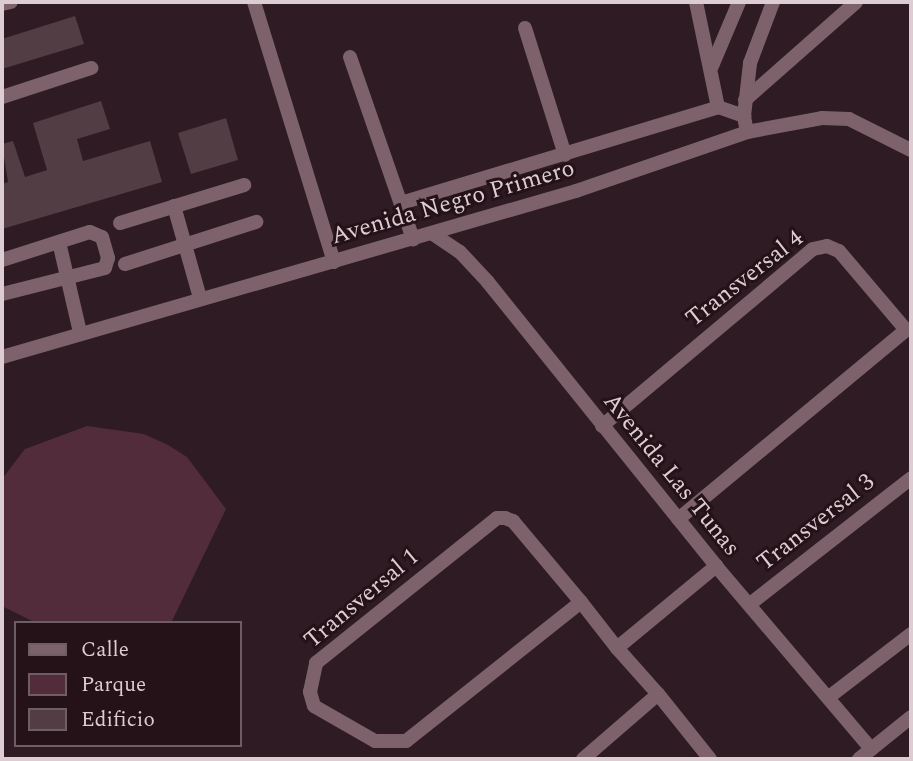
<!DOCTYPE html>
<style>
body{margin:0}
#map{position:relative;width:913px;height:761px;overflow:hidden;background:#2f1b23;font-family:Spectral,serif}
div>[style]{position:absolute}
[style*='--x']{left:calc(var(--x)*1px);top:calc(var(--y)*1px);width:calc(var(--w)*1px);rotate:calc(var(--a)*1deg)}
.green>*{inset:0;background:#522c3b}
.building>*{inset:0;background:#533d45}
.minor>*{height:14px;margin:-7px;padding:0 7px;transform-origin:7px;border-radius:7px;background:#7d626c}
span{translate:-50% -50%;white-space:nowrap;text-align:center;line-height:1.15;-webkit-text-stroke:6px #251219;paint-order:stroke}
.street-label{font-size:24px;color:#dbcdd1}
.frame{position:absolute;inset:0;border:4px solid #dbcdd1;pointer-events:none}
.legend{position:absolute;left:14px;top:621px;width:228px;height:126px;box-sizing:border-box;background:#251219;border:2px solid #6e5d63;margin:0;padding:9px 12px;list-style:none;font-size:21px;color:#dbcdd1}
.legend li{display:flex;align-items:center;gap:14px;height:35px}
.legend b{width:35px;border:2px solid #6e5d63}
</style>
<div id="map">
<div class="green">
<i style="clip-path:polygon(87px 426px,144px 434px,168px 445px,187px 457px,226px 509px,171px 623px,36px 623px,2px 606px,2px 479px,25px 449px)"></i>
</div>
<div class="building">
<i style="clip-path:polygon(75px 16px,84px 44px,2px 69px,2px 39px)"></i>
<i style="clip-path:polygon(101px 101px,110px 129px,77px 139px,83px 161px,150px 141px,162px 182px,2px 229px,2px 184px,8px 182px,2px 144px,13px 141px,25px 177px,47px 170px,33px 123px)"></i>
<i style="clip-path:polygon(226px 118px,238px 160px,191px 174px,178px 133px)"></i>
</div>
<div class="minor">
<i style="--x:254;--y:2;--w:272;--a:72.9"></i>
<i style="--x:696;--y:2;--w:107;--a:78.2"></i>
<i style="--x:718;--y:107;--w:28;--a:19"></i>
<i style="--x:2;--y:4;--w:9;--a:-13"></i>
<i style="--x:525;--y:28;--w:133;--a:72.5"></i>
<i style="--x:350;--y:57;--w:193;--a:70.9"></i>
<i style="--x:712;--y:66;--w:69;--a:-67.1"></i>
<i style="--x:2;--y:97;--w:94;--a:-18"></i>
<i style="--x:745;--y:100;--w:148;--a:-41.4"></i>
<i style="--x:747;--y:132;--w:16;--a:-101"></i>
<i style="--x:744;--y:116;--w:53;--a:-83.5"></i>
<i style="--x:750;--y:63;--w:65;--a:-69.3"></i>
<i style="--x:401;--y:203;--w:331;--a:-16.8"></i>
<i style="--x:174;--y:206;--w:96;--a:74.2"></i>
<i style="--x:120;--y:223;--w:130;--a:-17"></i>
<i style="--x:433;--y:234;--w:32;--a:34"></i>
<i style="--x:460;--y:252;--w:40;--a:47"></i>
<i style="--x:487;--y:281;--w:366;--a:51.2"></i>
<i style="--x:716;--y:566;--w:240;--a:49.7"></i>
<i style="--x:59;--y:242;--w:92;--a:76.9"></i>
<i style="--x:2;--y:260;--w:92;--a:-17.7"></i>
<i style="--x:90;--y:232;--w:13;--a:23"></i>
<i style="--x:102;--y:237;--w:22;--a:74"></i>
<i style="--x:108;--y:258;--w:10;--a:107"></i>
<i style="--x:105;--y:268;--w:106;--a:165.8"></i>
<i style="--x:125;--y:264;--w:138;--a:-17.8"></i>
<i style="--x:2;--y:357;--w:598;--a:-16.13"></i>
<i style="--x:576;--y:191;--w:181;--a:-19"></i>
<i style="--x:747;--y:132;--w:76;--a:-10.6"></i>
<i style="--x:822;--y:118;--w:27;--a:2"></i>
<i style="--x:849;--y:119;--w:69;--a:26.6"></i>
<i style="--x:602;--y:426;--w:275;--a:-40"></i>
<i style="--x:813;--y:249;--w:14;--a:-12"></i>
<i style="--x:827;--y:246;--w:13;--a:23"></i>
<i style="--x:839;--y:251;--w:104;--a:49.7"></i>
<i style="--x:906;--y:330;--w:296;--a:140.3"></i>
<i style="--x:581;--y:602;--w:223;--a:141.5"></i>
<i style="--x:406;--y:741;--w:31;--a:180"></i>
<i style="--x:375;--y:741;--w:70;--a:-150.2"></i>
<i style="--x:314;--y:706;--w:15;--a:-106"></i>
<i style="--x:310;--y:692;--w:30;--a:-78"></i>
<i style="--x:316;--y:663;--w:232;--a:-38.7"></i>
<i style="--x:497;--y:518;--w:8;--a:0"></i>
<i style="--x:505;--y:518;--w:9;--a:21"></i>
<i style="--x:513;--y:521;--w:106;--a:50"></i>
<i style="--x:581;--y:602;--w:58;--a:52"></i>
<i style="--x:617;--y:648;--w:62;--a:48.3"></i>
<i style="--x:658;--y:694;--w:83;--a:51.3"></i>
<i style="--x:750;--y:604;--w:204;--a:-38"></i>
<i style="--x:617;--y:648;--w:129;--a:-39.6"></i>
<i style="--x:829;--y:697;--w:103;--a:-37.5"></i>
<i style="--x:583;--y:759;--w:99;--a:-40.9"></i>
<i style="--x:859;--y:759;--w:67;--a:-38.9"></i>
</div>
<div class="street-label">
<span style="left:453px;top:203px;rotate:-16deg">Avenida Negro Primero</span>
<span style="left:745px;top:279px;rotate:-38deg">Transversal 4</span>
<span style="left:671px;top:475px;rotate:51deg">Avenida Las Tunas</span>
<span style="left:816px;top:523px;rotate:-38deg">Transversal 3</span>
<span style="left:362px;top:599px;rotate:-40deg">Transversal 1</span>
</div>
<div class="frame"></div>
<ul class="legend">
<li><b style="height:9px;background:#7d626c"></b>Calle</li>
<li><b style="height:19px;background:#522c3b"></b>Parque</li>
<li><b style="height:19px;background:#533d45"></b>Edificio</li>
</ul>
</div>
